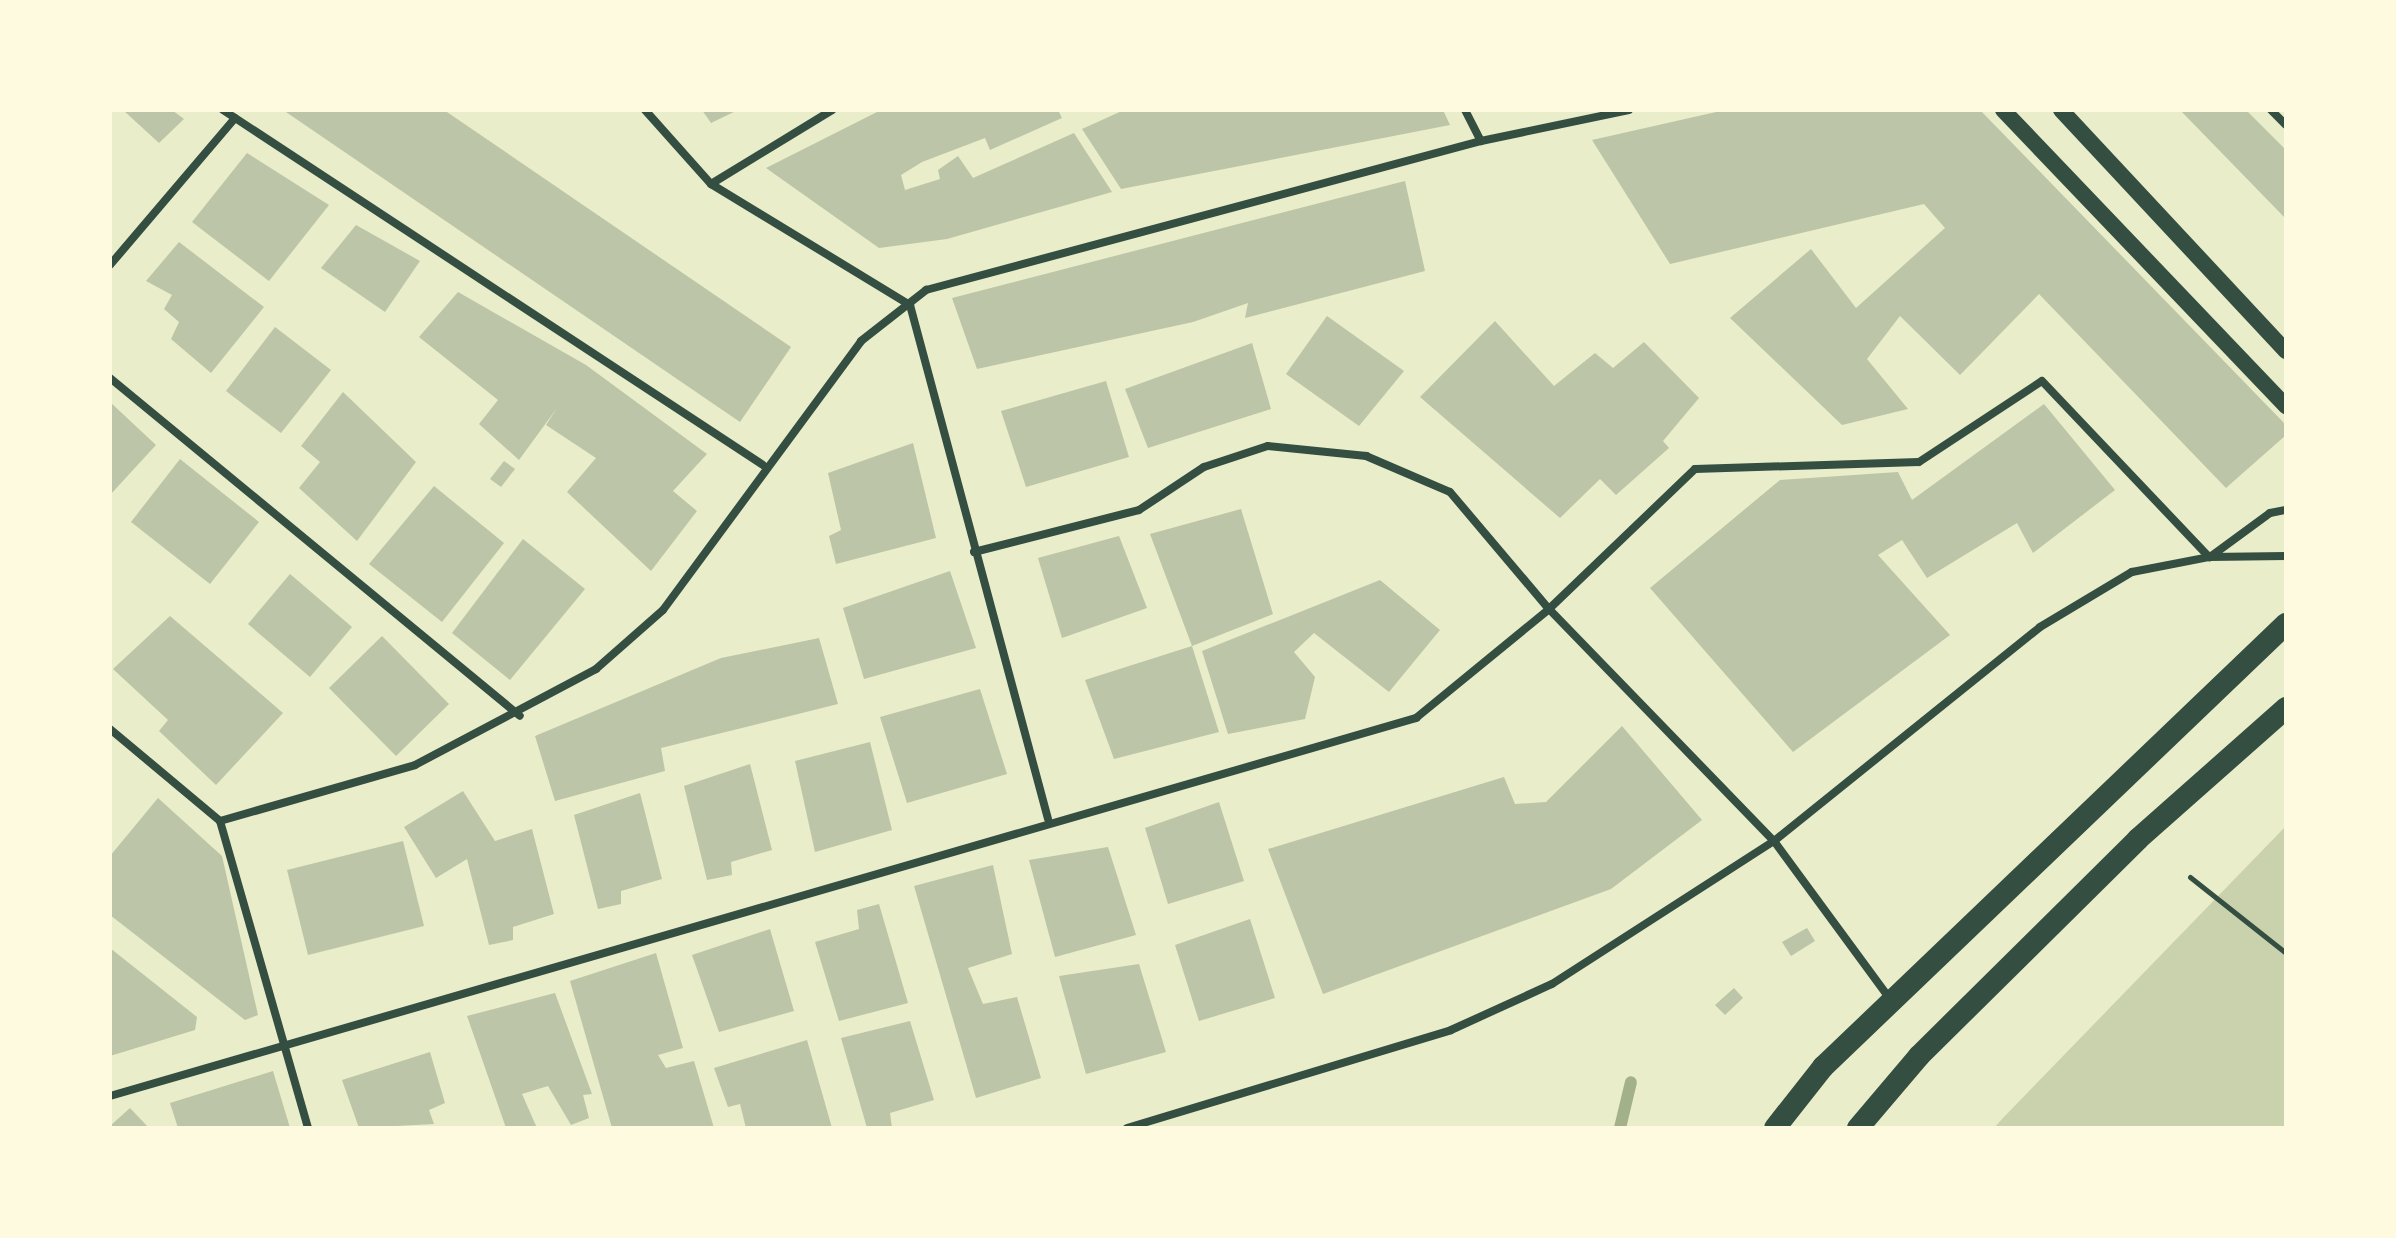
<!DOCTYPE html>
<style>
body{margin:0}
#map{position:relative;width:2396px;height:1238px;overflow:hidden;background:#e9edc9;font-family:Rubik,sans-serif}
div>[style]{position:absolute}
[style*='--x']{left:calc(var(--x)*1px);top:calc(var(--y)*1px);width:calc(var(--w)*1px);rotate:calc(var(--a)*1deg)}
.green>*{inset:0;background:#cad2ad}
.stream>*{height:12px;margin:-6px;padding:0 6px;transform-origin:6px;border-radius:6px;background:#a3b18a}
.building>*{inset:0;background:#bcc5a7}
.path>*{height:5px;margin:-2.5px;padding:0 2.5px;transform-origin:2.5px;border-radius:2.5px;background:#344e41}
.minor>*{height:8px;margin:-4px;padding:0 4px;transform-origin:4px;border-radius:4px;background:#344e41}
.secondary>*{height:16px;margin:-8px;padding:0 8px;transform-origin:8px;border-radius:8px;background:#344e41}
.trunk>*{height:22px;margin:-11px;padding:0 11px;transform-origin:11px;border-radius:11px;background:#344e41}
span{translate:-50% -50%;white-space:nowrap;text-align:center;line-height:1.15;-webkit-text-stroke:6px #fefae0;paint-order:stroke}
.frame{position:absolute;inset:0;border:112px solid #fefae0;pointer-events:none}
</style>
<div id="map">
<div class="green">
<i style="clip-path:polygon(2286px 826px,2286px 1128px,1994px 1128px,2002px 1119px)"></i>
</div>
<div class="stream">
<i style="--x:1620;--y:1128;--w:47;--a:-76.6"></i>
</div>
<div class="building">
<i style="clip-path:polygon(123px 110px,172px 110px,184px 119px,159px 143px)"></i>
<i style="clip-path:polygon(283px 110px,444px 110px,791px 347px,740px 422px)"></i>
<i style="clip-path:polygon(702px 110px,738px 110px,711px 123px)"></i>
<i style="clip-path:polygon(881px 110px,1058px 110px,1062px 118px,990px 150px,985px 138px,922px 162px,901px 175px,905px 190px,940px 179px,938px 170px,958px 156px,973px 178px,1074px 133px,1112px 192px,947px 239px,879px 248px,766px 168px)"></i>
<i style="clip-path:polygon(1124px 110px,1443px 110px,1450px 125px,1121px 189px,1082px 129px)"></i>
<i style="clip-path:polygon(1725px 110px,1980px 110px,2286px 425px,2286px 435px,2226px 488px,2039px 294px,1960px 375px,1900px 316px,1867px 359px,1908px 409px,1842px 425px,1730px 318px,1811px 249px,1856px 308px,1945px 228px,1924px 204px,1670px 264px,1592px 140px)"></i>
<i style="clip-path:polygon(2180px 110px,2246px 110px,2286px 150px,2286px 219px)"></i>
<i style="clip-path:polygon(247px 153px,329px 205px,269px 281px,192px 222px)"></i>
<i style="clip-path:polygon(1405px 181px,1425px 271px,1245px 318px,1248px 303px,1193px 322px,977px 369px,952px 298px)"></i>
<i style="clip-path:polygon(356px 225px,420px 261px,385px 312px,321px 268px)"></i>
<i style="clip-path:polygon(179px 242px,264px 307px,211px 373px,171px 339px,179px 322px,164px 309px,172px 295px,146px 281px)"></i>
<i style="clip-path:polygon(458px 292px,586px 365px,707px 454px,673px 491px,697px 511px,651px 571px,567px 492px,596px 458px,546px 425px,557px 408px,519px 460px,479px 424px,498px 400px,419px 337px)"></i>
<i style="clip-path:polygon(1327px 316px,1404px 371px,1359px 426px,1286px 374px)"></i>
<i style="clip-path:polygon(1495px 321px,1554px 386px,1595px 353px,1613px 368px,1644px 342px,1699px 398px,1663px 441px,1669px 448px,1616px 495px,1600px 479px,1560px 518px,1420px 397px)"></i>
<i style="clip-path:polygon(275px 327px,331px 370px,281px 433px,226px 391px)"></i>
<i style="clip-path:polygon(1252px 343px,1271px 409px,1148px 448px,1125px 389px)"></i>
<i style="clip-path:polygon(1106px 381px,1129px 457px,1026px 487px,1001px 411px)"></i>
<i style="clip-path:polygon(343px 392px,416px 462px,357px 541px,299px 488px,320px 462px,301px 446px)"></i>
<i style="clip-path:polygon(110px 402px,156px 445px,110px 495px)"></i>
<i style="clip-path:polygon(2044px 404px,2115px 490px,2033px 553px,2017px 523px,1927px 578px,1902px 540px,1878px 555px,1950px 635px,1793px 752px,1650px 588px,1780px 480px,1898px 472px,1912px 500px)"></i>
<i style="clip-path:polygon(913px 443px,936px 538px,836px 564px,829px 536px,841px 530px,828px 473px)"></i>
<i style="clip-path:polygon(180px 459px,259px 522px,210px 584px,131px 522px)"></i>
<i style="clip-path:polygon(504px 461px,515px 469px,501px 487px,490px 479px)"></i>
<i style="clip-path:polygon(434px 486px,504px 543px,442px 622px,369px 564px)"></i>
<i style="clip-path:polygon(1241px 509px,1273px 614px,1192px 646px,1150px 534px)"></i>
<i style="clip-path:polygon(1119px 536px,1147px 608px,1062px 638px,1038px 558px)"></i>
<i style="clip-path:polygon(523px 539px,585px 589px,510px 680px,452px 633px)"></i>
<i style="clip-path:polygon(950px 571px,976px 648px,864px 679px,843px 608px)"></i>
<i style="clip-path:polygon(290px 574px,352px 627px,310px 677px,248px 624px)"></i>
<i style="clip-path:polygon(1380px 580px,1440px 630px,1389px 692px,1314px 633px,1294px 652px,1315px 677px,1305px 719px,1228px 734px,1202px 651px)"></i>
<i style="clip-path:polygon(170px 616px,283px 713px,216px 785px,159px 731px,168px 720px,113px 669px)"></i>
<i style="clip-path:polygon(382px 636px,449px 704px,396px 756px,329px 688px)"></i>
<i style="clip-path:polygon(819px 638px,838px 704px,661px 748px,665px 771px,555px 801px,535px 736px,721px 658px)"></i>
<i style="clip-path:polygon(1192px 646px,1219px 732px,1114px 759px,1085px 680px)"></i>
<i style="clip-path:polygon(980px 689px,1007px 774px,907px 803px,880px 717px)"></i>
<i style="clip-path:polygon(1622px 726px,1702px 820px,1611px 889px,1323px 994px,1268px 849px,1504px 777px,1515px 804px,1546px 802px)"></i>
<i style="clip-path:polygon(870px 742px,892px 830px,815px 852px,795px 761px)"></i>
<i style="clip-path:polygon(750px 764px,772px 850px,731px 862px,732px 875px,707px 880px,684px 786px)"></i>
<i style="clip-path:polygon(463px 791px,495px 841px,532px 829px,554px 914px,513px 927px,513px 940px,489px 945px,467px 859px,436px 878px,404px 827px)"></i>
<i style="clip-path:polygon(640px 793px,662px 879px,621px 891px,621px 904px,598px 909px,574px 815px)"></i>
<i style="clip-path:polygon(158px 798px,222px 856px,258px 1015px,245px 1020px,110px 915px,110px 856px)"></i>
<i style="clip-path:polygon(1219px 802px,1244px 881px,1168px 904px,1145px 828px)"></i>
<i style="clip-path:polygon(403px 841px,424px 926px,308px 955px,287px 870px)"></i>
<i style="clip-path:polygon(1108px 847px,1136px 935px,1055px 957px,1029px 860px)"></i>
<i style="clip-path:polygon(993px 865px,1012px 954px,968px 968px,983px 1004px,1017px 997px,1041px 1078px,976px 1098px,914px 886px)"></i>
<i style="clip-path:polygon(879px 904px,908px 1003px,839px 1021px,815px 942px,859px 929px,857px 910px)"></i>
<i style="clip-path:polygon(1250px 919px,1275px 998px,1199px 1021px,1175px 945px)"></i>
<i style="clip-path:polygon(1807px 928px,1815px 941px,1791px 956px,1782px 942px)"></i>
<i style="clip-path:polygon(770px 929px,794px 1011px,719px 1032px,692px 955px)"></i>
<i style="clip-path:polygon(110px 948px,197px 1017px,195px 1030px,110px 1056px)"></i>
<i style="clip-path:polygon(656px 953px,683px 1048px,658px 1055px,666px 1068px,694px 1061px,714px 1128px,612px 1128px,570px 981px)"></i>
<i style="clip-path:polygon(1139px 964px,1166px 1052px,1086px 1074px,1059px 976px)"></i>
<i style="clip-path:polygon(1734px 988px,1743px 998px,1725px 1015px,1715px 1005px)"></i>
<i style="clip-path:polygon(555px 993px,592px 1094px,583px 1095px,589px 1118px,571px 1125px,548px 1086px,522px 1094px,537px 1128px,506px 1128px,467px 1016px)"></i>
<i style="clip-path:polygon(910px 1021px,934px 1100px,890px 1113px,892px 1128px,867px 1128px,841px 1038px)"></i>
<i style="clip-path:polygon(807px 1040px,832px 1128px,746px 1128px,740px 1104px,728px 1107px,714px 1068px)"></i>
<i style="clip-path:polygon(430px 1052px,445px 1103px,429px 1110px,434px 1124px,359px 1128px,342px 1080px)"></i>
<i style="clip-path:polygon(273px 1071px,290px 1128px,178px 1128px,170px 1103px)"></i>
<i style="clip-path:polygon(130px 1108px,149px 1128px,110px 1128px,110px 1126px)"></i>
</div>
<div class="path">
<i style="--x:2190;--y:877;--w:122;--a:38.4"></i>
</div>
<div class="minor">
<i style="--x:223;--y:110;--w:646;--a:33.32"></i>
<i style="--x:645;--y:110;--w:99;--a:48.3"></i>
<i style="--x:711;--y:184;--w:233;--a:31.3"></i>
<i style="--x:910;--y:305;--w:532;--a:74.97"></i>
<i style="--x:1465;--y:110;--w:35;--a:63"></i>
<i style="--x:2271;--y:110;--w:21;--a:45"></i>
<i style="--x:711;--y:184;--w:142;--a:-31.4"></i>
<i style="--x:110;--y:265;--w:193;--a:-49.6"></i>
<i style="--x:110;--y:378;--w:531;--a:39.5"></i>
<i style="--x:974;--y:552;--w:170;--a:-14.3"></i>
<i style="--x:1139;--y:510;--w:78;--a:-33.5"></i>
<i style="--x:1204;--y:467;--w:67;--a:-18.2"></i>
<i style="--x:1268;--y:446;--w:99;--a:5.8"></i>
<i style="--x:1366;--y:456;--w:91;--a:23.2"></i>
<i style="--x:1450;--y:492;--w:153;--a:49.8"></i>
<i style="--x:1549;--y:609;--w:323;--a:45.9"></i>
<i style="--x:1774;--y:841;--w:197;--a:53.7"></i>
<i style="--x:2210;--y:557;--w:74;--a:-36.3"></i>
<i style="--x:2270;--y:513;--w:16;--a:-11"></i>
<i style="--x:110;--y:729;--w:143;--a:39.9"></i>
<i style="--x:220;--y:821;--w:319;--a:74"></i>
<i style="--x:220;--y:821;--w:203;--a:-16"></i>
<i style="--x:415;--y:765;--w:205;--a:-27.9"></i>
<i style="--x:596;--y:669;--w:89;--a:-41.4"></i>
<i style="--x:663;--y:610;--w:334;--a:-53.6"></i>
<i style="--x:861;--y:341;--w:83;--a:-38.1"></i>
<i style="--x:926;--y:290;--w:575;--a:-15.03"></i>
<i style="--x:1481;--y:141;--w:151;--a:-11.8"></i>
<i style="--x:110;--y:1096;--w:1360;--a:-16.14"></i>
<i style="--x:1416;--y:718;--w:172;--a:-39.3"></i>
<i style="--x:1549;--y:609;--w:202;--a:-43.8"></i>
<i style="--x:1695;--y:469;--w:224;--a:-1.8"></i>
<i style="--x:1919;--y:462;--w:147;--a:-33.4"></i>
<i style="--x:2042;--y:381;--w:243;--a:46.5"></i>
<i style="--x:1127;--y:1128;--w:338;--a:-16.8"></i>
<i style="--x:1451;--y:1030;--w:111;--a:-24.5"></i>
<i style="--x:1552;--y:984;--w:264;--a:-32.8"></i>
<i style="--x:1774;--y:841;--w:341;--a:-38.8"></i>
<i style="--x:2040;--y:627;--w:107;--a:-30.9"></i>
<i style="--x:2132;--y:572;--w:78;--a:-11"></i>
<i style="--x:2209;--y:557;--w:77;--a:-0.7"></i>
</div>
<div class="secondary">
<i style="--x:2003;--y:110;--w:410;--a:46.3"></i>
<i style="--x:2061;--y:110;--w:330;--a:47"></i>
</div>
<div class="trunk">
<i style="--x:1775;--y:1128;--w:78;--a:-51.8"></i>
<i style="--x:1823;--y:1067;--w:641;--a:-43.74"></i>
<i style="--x:1858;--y:1128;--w:94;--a:-49.7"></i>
<i style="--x:1919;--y:1056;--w:308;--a:-44.7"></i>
<i style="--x:2138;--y:839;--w:198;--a:-41.5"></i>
</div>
<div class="frame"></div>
</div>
